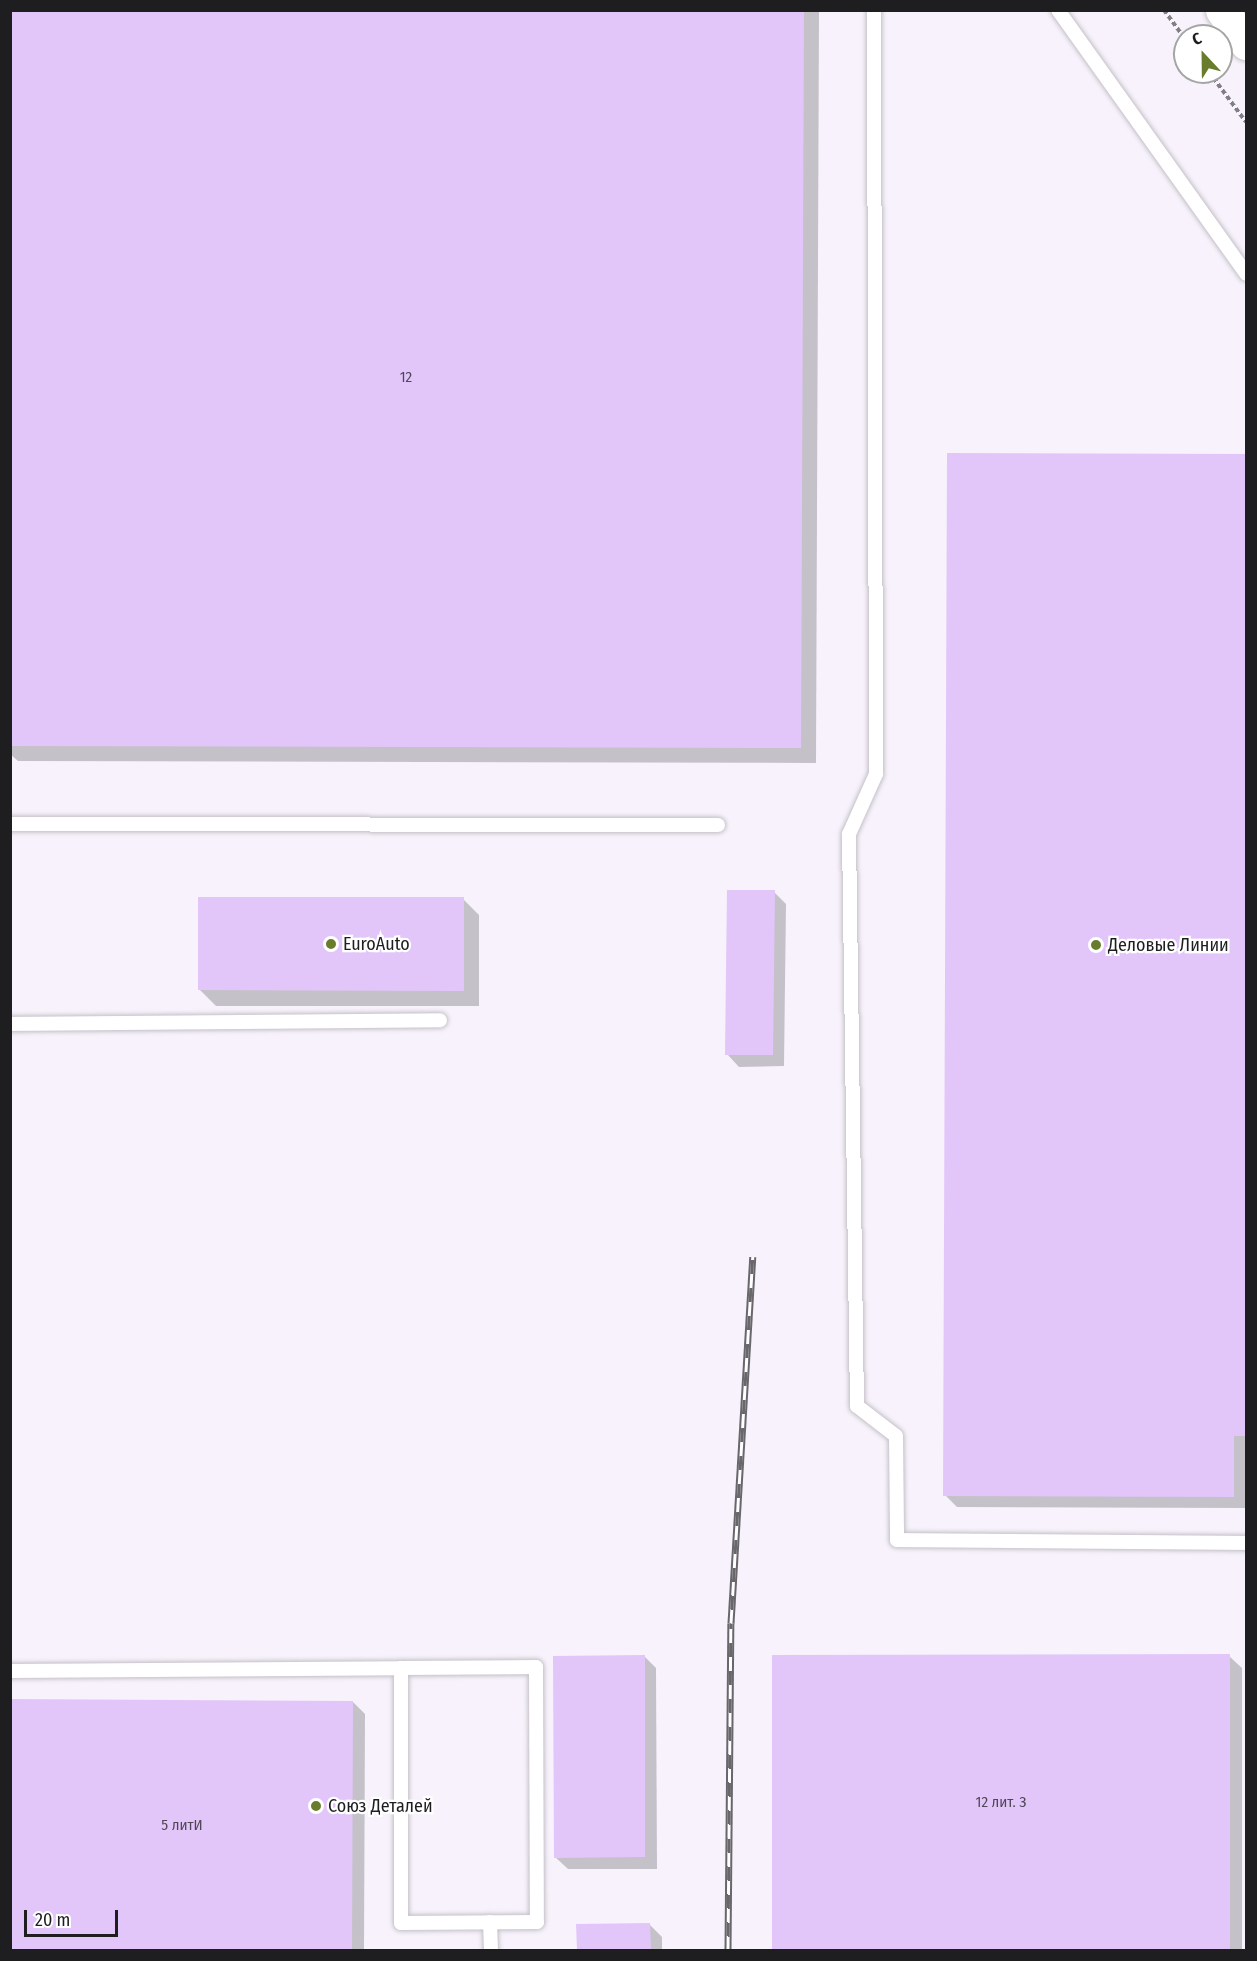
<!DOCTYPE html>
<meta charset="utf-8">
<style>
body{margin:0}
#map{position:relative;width:1257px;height:1961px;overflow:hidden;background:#f7f2fb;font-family:"Fira Sans Condensed",sans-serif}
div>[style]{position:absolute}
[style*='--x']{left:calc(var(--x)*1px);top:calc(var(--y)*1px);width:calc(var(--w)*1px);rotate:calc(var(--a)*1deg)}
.shadow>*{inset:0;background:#0003}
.building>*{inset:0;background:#e2c6fa}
.path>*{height:4px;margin-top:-2px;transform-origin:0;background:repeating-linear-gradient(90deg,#817e84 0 4.5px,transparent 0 7.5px)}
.roads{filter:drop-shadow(0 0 2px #c5c0c8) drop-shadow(0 0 2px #c5c0c8)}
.service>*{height:14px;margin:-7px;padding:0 7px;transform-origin:7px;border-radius:7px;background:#fff}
.tertiary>*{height:33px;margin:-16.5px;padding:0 16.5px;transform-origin:16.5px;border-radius:16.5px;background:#fff}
.rail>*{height:7px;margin-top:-3.5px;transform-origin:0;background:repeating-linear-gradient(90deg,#fff 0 14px,#6a676c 0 28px);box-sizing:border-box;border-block:2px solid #6a676c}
.dots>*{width:16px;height:16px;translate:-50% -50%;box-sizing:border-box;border:3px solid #fff;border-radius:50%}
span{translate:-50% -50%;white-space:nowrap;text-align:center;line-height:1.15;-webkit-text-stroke:4.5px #fff;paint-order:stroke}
.number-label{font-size:15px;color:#4f4756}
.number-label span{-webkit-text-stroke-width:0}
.poi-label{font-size:18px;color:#1e1d20}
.left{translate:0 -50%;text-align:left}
.frame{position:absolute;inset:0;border:12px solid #1e1d20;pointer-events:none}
.north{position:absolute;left:1173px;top:24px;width:60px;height:60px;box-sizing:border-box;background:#fff;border:2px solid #a5a5a6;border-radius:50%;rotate:338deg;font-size:16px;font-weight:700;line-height:24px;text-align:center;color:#1e1d20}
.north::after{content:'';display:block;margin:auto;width:21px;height:27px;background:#687c2c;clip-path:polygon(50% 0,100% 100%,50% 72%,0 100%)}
.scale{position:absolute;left:24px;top:1910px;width:94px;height:27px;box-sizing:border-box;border:3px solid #1e1d20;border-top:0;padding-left:8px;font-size:18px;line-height:21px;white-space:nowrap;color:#1e1d20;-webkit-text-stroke:4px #fff;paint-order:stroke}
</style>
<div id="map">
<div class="shadow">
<i style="clip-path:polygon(10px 10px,819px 10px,816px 763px,18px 761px,10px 754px)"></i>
<i style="clip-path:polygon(949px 454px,1246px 455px,1245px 1508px,957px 1507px,945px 1495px)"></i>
<i style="clip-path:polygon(774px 892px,786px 904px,784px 1066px,739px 1067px,727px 1054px)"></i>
<i style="clip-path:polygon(463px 899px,479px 915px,479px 1006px,216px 1006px,200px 990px)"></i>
<i style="clip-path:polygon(644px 1656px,656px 1668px,657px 1869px,568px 1869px,555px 1857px)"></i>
<i style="clip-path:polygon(773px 1656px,1229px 1656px,1242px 1668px,1242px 1950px,773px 1950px)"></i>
<i style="clip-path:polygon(10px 1701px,353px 1702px,365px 1714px,364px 1950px,10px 1950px)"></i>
<i style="clip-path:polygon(650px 1925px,662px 1937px,662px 1950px,578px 1950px,578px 1926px)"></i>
</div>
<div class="building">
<i style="clip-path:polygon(10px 10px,804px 10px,801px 748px,10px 746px)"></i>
<i style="clip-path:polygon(947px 453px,1246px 454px,1246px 1436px,1234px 1436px,1234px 1497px,943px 1496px)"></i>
<i style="clip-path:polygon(727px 890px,775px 890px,773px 1055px,725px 1055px)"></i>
<i style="clip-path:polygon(198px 897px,464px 897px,464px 991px,198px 990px)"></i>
<i style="clip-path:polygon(1230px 1654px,1230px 1950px,772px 1950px,772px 1655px)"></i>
<i style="clip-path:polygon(645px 1655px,645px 1857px,554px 1858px,553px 1656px)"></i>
<i style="clip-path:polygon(10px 1699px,353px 1701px,352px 1950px,10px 1950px)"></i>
<i style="clip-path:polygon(650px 1923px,651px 1950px,577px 1950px,576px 1924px)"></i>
</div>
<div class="path">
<i style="--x:1164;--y:10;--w:36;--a:54"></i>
<i style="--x:1209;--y:72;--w:62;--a:53.5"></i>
</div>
<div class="roads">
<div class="service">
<i style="--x:874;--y:10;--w:764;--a:89.85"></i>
<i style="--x:876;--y:774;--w:66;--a:114.2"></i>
<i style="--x:849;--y:834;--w:572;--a:89.2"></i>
<i style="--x:857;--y:1406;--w:49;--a:37.6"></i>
<i style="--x:896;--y:1436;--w:104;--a:89.4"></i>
<i style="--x:897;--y:1540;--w:349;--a:0.5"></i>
<i style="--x:1058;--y:10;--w:324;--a:54.5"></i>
<i style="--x:10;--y:824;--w:708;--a:0.08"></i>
<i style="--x:10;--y:1024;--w:430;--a:-0.5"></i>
<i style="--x:10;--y:1671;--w:391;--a:-0.4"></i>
<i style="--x:401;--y:1668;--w:135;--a:-0.4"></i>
<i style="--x:536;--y:1667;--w:255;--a:89.8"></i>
<i style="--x:537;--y:1922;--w:136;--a:179.6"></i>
<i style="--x:401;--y:1923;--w:255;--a:-90"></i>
<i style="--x:490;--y:1922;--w:28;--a:88"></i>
</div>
<div class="tertiary">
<i style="--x:1222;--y:10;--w:41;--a:54"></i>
</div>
</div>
<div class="rail">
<i style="--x:728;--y:1950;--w:327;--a:-89.5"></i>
<i style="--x:731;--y:1623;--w:367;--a:-86.6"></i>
</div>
<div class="dots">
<i style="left:331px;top:944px;background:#687c2c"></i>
<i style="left:1096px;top:945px;background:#687c2c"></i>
<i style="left:316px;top:1806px;background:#687c2c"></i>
</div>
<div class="number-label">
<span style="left:406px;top:378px">12</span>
<span style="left:1001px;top:1803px">12 лит. З</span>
<span style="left:182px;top:1826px">5 литИ</span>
</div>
<div class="poi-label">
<span class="left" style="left:343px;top:944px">EuroAuto</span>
<span class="left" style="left:1108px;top:945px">Деловые Линии</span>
<span class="left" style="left:328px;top:1806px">Союз Деталей</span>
</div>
<div class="frame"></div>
<div class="north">С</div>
<div class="scale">20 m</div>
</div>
